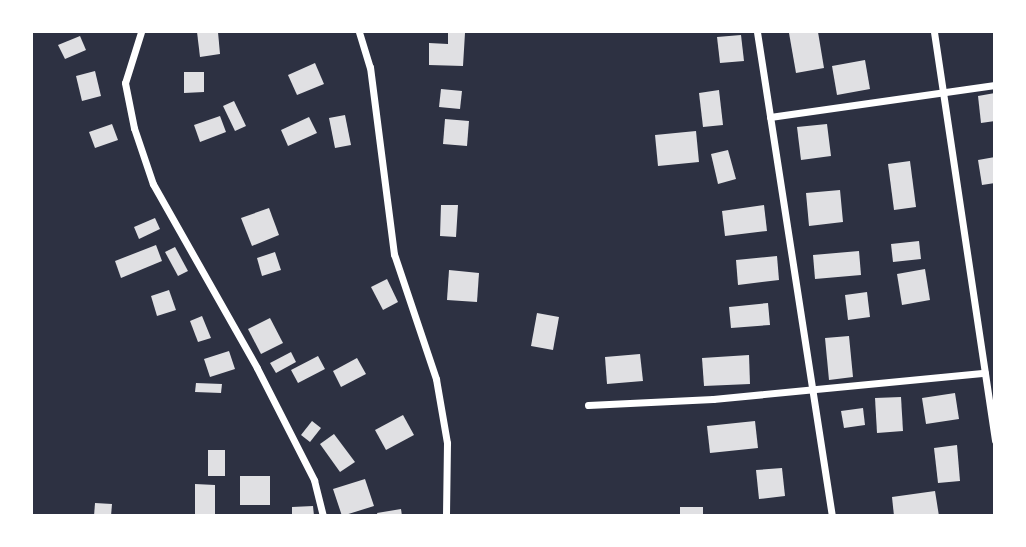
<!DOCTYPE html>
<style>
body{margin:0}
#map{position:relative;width:1026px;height:547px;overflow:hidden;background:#2d3142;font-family:"PT Sans Narrow",sans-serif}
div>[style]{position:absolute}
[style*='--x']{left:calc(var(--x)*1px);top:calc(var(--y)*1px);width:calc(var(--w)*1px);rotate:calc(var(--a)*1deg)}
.building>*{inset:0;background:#e0e0e3}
.minor>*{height:7px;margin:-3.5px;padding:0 3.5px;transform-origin:3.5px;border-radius:3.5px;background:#fff}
span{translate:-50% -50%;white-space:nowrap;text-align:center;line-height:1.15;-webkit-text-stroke:7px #fff;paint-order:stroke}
.frame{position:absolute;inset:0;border:33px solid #fff;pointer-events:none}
</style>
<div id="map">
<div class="building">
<i style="clip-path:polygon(197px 32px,218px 32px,220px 54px,200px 57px)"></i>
<i style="clip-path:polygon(448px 32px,465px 33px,463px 66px,429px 65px,429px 43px,448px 44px)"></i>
<i style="clip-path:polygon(818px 32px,824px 68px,796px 73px,789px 33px)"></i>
<i style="clip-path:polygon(741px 35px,744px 61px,720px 63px,717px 37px)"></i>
<i style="clip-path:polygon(80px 36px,86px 50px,65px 59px,58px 45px)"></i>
<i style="clip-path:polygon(865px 60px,870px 89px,837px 95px,832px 66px)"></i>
<i style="clip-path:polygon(315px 63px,324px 84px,297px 95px,288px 75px)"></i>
<i style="clip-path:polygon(95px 71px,101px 96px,82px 101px,76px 76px)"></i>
<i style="clip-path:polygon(184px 72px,204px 72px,204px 92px,184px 93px)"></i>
<i style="clip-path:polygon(441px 89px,462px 91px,460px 109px,439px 107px)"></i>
<i style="clip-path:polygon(719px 90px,723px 125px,703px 127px,699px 93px)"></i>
<i style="clip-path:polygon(995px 93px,995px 121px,981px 123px,978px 96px)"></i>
<i style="clip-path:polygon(234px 101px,246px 126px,235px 131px,223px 106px)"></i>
<i style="clip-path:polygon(345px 115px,351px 145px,335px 148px,329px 118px)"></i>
<i style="clip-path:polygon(220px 116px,226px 132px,200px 142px,194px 125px)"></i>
<i style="clip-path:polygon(309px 117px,317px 133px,288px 146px,281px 130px)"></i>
<i style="clip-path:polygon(445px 119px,469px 121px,467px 146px,443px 144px)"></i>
<i style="clip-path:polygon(112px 124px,118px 140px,95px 148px,89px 132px)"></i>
<i style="clip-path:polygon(827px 124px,831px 156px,801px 160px,797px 127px)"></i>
<i style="clip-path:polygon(696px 131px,699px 162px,658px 166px,655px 135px)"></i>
<i style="clip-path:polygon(728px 150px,736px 179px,718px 184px,711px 154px)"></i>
<i style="clip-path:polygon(995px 157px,995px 183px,982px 185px,978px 160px)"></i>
<i style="clip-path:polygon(910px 161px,916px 207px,894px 210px,888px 164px)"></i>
<i style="clip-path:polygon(840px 190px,843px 222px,809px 226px,806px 193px)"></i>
<i style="clip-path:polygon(441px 205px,458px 205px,456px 237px,440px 236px)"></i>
<i style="clip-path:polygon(764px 205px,767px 231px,725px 236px,722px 211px)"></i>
<i style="clip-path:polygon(269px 208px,279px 235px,252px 246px,241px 218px)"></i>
<i style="clip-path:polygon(155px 218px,160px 229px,139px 239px,134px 227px)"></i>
<i style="clip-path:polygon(919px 241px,921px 259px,893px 262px,891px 244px)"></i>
<i style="clip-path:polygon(156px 245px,162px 261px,121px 278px,115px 261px)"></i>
<i style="clip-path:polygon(175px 247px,188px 271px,178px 276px,165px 252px)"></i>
<i style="clip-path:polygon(859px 251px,861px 275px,815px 279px,813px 255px)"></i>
<i style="clip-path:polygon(275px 252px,281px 270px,262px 276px,257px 258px)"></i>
<i style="clip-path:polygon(777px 256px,779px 280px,738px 285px,736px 260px)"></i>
<i style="clip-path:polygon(925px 269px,930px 300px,902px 305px,897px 274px)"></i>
<i style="clip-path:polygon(449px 270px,479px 273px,477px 302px,447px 300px)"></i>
<i style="clip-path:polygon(387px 279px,398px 302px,383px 310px,371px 287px)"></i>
<i style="clip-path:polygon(169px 290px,176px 310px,157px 316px,151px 296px)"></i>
<i style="clip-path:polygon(867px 292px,870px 317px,848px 320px,845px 295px)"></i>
<i style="clip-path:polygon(768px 303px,770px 325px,731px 328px,729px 307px)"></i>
<i style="clip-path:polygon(537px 313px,559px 317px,553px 350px,531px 346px)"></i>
<i style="clip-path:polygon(202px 316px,211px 338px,198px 342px,190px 321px)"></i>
<i style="clip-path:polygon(270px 318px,283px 343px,261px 354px,248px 329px)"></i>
<i style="clip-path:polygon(849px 336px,853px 377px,829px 380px,825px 338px)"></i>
<i style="clip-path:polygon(229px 351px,235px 369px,210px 377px,204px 359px)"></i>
<i style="clip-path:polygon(291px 352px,296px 362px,276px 373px,270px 363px)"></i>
<i style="clip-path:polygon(640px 354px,643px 381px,607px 384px,605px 357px)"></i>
<i style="clip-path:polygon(749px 355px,750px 384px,704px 386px,702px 358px)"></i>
<i style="clip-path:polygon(318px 356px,325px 369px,298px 383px,291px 370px)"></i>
<i style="clip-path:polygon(357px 358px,366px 374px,341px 387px,333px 371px)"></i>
<i style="clip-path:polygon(196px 383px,222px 384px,221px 393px,195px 392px)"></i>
<i style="clip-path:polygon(955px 393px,959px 419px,926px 424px,922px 398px)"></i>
<i style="clip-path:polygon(901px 397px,903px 431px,877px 433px,875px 398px)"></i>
<i style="clip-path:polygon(863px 408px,865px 425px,844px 428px,841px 411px)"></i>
<i style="clip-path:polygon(403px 415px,414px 435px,386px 450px,375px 430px)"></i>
<i style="clip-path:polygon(312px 421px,321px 428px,310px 442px,301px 435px)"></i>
<i style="clip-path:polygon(755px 421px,758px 448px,710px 453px,707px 426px)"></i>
<i style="clip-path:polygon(334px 434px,355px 462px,340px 472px,320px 444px)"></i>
<i style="clip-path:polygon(957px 445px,960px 481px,938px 483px,934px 448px)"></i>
<i style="clip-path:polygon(208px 450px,225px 450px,225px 476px,208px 476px)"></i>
<i style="clip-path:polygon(782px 468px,785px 496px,759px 499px,756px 470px)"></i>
<i style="clip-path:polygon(240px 476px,270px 476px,270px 505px,240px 505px)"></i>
<i style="clip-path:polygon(365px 479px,374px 506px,342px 516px,333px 489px)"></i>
<i style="clip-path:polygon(195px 484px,215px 485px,215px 516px,195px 516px)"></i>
<i style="clip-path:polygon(935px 491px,939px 516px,894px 516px,892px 497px)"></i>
<i style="clip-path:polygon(95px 503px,112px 504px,111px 516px,94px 516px)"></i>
<i style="clip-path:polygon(313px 506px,314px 516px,292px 516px,292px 507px)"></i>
<i style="clip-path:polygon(680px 507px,703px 507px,703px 516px,680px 516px)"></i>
<i style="clip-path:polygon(401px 509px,402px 516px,378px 516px,377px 513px)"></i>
</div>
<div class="minor">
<i style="--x:141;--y:32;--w:53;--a:107.4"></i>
<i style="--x:125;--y:83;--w:46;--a:78.7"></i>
<i style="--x:134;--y:128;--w:59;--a:71.3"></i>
<i style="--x:153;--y:184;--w:211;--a:60.5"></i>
<i style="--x:257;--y:368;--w:126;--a:63"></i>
<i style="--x:314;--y:480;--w:37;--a:76"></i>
<i style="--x:359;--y:32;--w:37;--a:73"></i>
<i style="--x:370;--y:67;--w:189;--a:82.7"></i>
<i style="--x:394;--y:254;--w:132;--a:71.4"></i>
<i style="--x:436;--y:379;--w:65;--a:80.2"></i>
<i style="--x:447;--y:443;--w:73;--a:90.8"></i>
<i style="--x:757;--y:32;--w:490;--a:81.2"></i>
<i style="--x:934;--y:32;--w:413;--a:81.5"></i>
<i style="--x:770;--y:117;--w:227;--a:-8.1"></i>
<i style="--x:588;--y:405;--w:125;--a:-2.7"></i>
<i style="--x:713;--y:399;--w:273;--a:-5.5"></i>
</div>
<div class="frame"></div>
</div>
